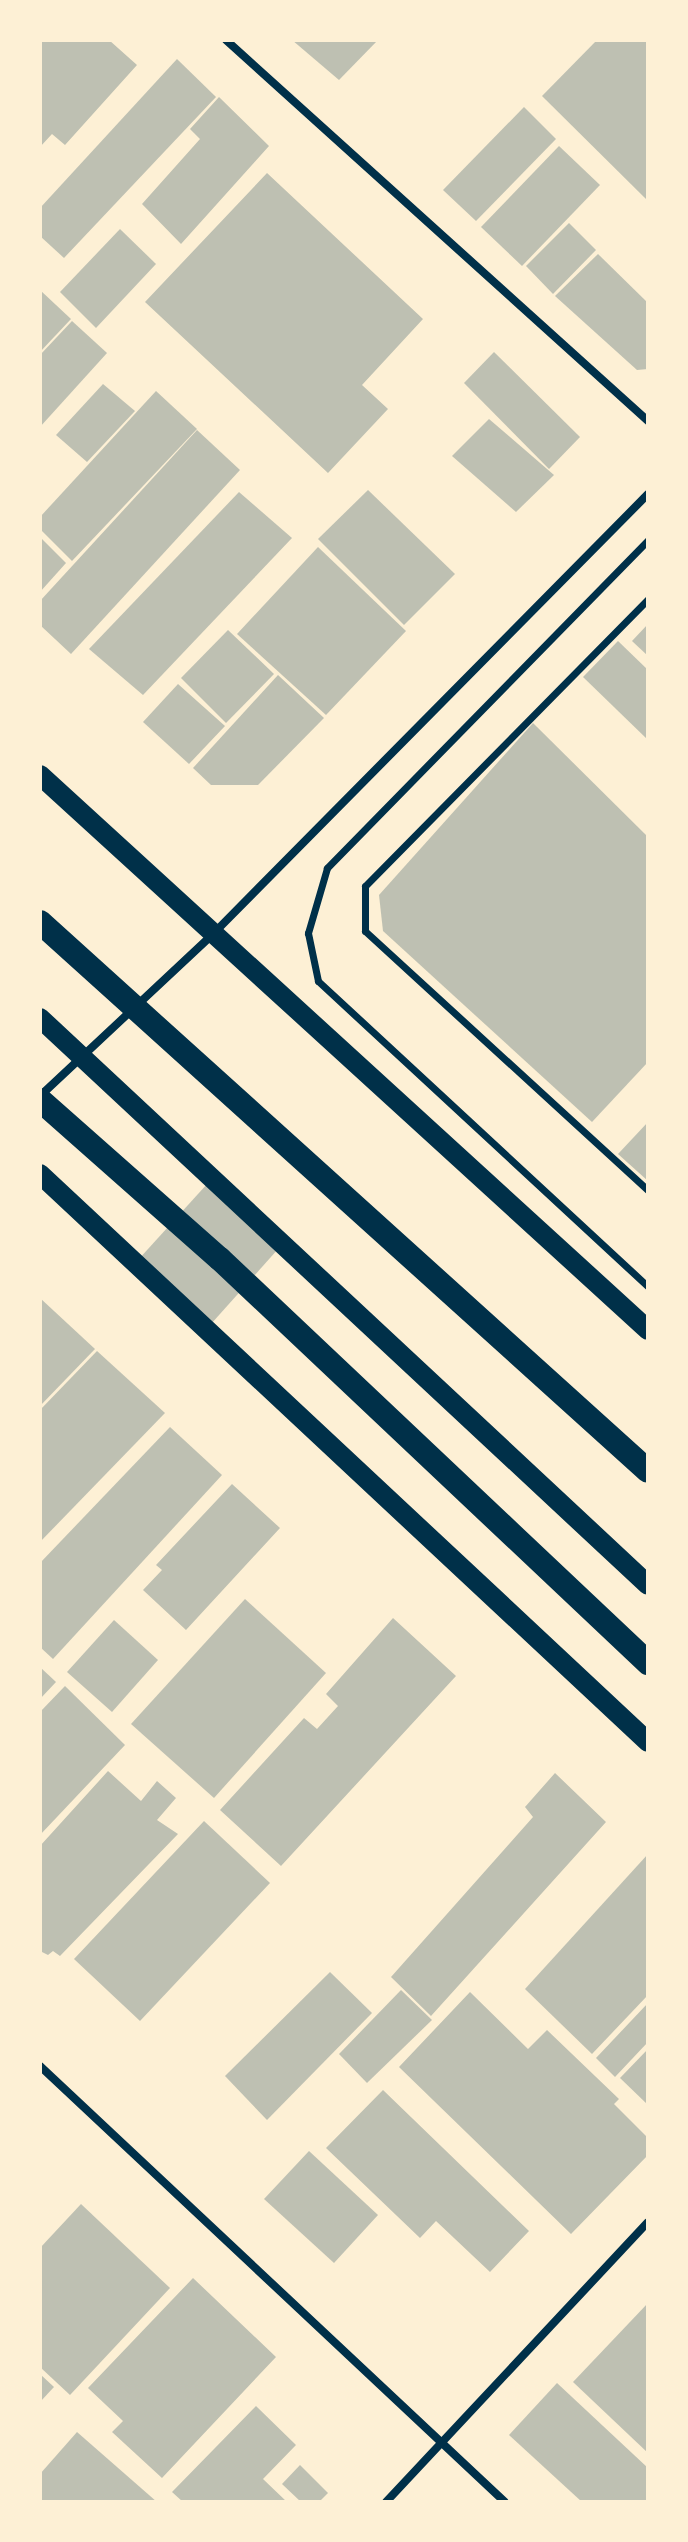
<!DOCTYPE html>
<style>
body{margin:0}
#map{position:relative;width:688px;height:2542px;overflow:hidden;background:#fdf0d5;font-family:"Titillium Web",sans-serif}
div>[style]{position:absolute}
[style*='--x']{left:calc(var(--x)*1px);top:calc(var(--y)*1px);width:calc(var(--w)*1px);rotate:calc(var(--a)*1deg)}
.building>*{inset:0;background:#bec0b2}
.pedestrian>*{height:7px;margin:-3.5px;padding:0 3.5px;transform-origin:3.5px;border-radius:3.5px;background:#003049}
.minor>*{height:8px;margin:-4px;padding:0 4px;transform-origin:4px;border-radius:4px;background:#003049}
.primary>*{height:20px;margin:-10px;padding:0 10px;transform-origin:10px;border-radius:10px;background:#003049}
.motorway>*{height:24px;margin:-12px;padding:0 12px;transform-origin:12px;border-radius:12px;background:#003049}
span{translate:-50% -50%;white-space:nowrap;text-align:center;line-height:1.15;-webkit-text-stroke:6px #fdf0d5;paint-order:stroke}
.frame{position:absolute;inset:0;border:42px solid #fdf0d5;pointer-events:none}
</style>
<div id="map">
<div class="building">
<i style="clip-path:polygon(40px 40px,109px 40px,137px 65px,65px 145px,52px 134px,40px 147px)"></i>
<i style="clip-path:polygon(292px 40px,378px 40px,339px 80px)"></i>
<i style="clip-path:polygon(597px 40px,648px 40px,648px 201px,542px 96px)"></i>
<i style="clip-path:polygon(177px 59px,216px 97px,64px 258px,40px 236px,40px 208px)"></i>
<i style="clip-path:polygon(219px 97px,269px 146px,181px 244px,142px 204px,200px 139px,190px 129px)"></i>
<i style="clip-path:polygon(524px 107px,556px 139px,476px 221px,443px 190px)"></i>
<i style="clip-path:polygon(559px 146px,600px 185px,522px 266px,481px 227px)"></i>
<i style="clip-path:polygon(267px 173px,423px 319px,362px 385px,388px 409px,328px 473px,145px 302px)"></i>
<i style="clip-path:polygon(569px 223px,596px 250px,553px 294px,526px 266px)"></i>
<i style="clip-path:polygon(120px 229px,156px 264px,96px 328px,60px 292px)"></i>
<i style="clip-path:polygon(598px 254px,648px 303px,648px 369px,637px 370px,555px 296px)"></i>
<i style="clip-path:polygon(40px 290px,71px 319px,40px 352px)"></i>
<i style="clip-path:polygon(72px 321px,107px 353px,40px 427px,40px 355px)"></i>
<i style="clip-path:polygon(494px 352px,580px 437px,549px 469px,464px 383px)"></i>
<i style="clip-path:polygon(103px 384px,135px 411px,87px 462px,56px 435px)"></i>
<i style="clip-path:polygon(156px 391px,197px 429px,72px 561px,40px 529px,40px 517px)"></i>
<i style="clip-path:polygon(489px 419px,554px 475px,516px 512px,452px 456px)"></i>
<i style="clip-path:polygon(197px 430px,240px 470px,71px 654px,40px 625px,40px 601px)"></i>
<i style="clip-path:polygon(368px 490px,455px 574px,404px 625px,318px 539px)"></i>
<i style="clip-path:polygon(239px 492px,292px 538px,143px 695px,89px 649px)"></i>
<i style="clip-path:polygon(40px 537px,66px 563px,40px 592px)"></i>
<i style="clip-path:polygon(318px 547px,406px 631px,326px 715px,237px 634px)"></i>
<i style="clip-path:polygon(648px 624px,648px 656px,632px 641px)"></i>
<i style="clip-path:polygon(228px 630px,274px 674px,226px 723px,181px 678px)"></i>
<i style="clip-path:polygon(618px 641px,648px 670px,648px 740px,583px 677px)"></i>
<i style="clip-path:polygon(278px 675px,324px 718px,258px 785px,211px 785px,193px 768px)"></i>
<i style="clip-path:polygon(178px 684px,225px 726px,189px 764px,143px 722px)"></i>
<i style="clip-path:polygon(533px 723px,648px 837px,648px 1062px,592px 1122px,383px 931px,379px 895px)"></i>
<i style="clip-path:polygon(648px 1122px,648px 1181px,618px 1154px)"></i>
<i style="clip-path:polygon(208px 1183px,279px 1248px,211px 1324px,138px 1260px)"></i>
<i style="clip-path:polygon(40px 1298px,95px 1349px,40px 1406px)"></i>
<i style="clip-path:polygon(97px 1351px,165px 1413px,40px 1542px,40px 1410px)"></i>
<i style="clip-path:polygon(170px 1427px,222px 1475px,53px 1659px,40px 1647px,40px 1563px)"></i>
<i style="clip-path:polygon(232px 1484px,280px 1528px,186px 1630px,143px 1590px,162px 1570px,156px 1565px)"></i>
<i style="clip-path:polygon(245px 1599px,326px 1673px,214px 1798px,131px 1724px)"></i>
<i style="clip-path:polygon(393px 1618px,456px 1676px,281px 1866px,220px 1810px,304px 1718px,317px 1729px,338px 1706px,326px 1694px)"></i>
<i style="clip-path:polygon(114px 1620px,158px 1660px,112px 1712px,67px 1672px)"></i>
<i style="clip-path:polygon(40px 1667px,56px 1682px,40px 1699px)"></i>
<i style="clip-path:polygon(65px 1686px,125px 1745px,40px 1835px,40px 1712px)"></i>
<i style="clip-path:polygon(108px 1771px,141px 1801px,157px 1781px,176px 1798px,157px 1820px,178px 1834px,60px 1956px,53px 1951px,48px 1955px,40px 1951px,40px 1846px)"></i>
<i style="clip-path:polygon(555px 1773px,606px 1822px,431px 2016px,391px 1977px,533px 1817px,525px 1807px)"></i>
<i style="clip-path:polygon(204px 1821px,270px 1883px,140px 2021px,74px 1959px)"></i>
<i style="clip-path:polygon(648px 1854px,648px 1995px,592px 2054px,525px 1989px)"></i>
<i style="clip-path:polygon(330px 1972px,372px 2013px,267px 2120px,225px 2076px)"></i>
<i style="clip-path:polygon(401px 1990px,432px 2020px,367px 2083px,339px 2054px)"></i>
<i style="clip-path:polygon(470px 1992px,528px 2049px,547px 2030px,619px 2099px,614px 2104px,648px 2138px,648px 2155px,571px 2234px,399px 2067px)"></i>
<i style="clip-path:polygon(648px 2003px,648px 2042px,615px 2077px,596px 2058px)"></i>
<i style="clip-path:polygon(648px 2049px,648px 2105px,620px 2078px)"></i>
<i style="clip-path:polygon(383px 2090px,529px 2231px,490px 2272px,436px 2221px,420px 2238px,326px 2148px)"></i>
<i style="clip-path:polygon(309px 2151px,378px 2215px,334px 2263px,264px 2199px)"></i>
<i style="clip-path:polygon(81px 2204px,170px 2288px,70px 2395px,40px 2367px,40px 2248px)"></i>
<i style="clip-path:polygon(193px 2278px,276px 2357px,162px 2478px,112px 2432px,123px 2421px,88px 2388px)"></i>
<i style="clip-path:polygon(648px 2303px,648px 2453px,573px 2382px)"></i>
<i style="clip-path:polygon(40px 2374px,54px 2387px,40px 2402px)"></i>
<i style="clip-path:polygon(557px 2383px,648px 2468px,648px 2502px,582px 2502px,509px 2435px)"></i>
<i style="clip-path:polygon(256px 2406px,296px 2445px,263px 2479px,287px 2502px,183px 2502px,172px 2492px)"></i>
<i style="clip-path:polygon(77px 2432px,157px 2502px,40px 2502px,40px 2474px)"></i>
<i style="clip-path:polygon(300px 2465px,328px 2493px,319px 2502px,301px 2502px,282px 2484px)"></i>
</div>
<div class="pedestrian">
<i style="--x:648;--y:540;--w:459;--a:134.4"></i>
<i style="--x:327;--y:868;--w:68;--a:106.3"></i>
<i style="--x:308;--y:933;--w:49;--a:78.2"></i>
<i style="--x:318;--y:981;--w:450;--a:42.8"></i>
<i style="--x:648;--y:599;--w:403;--a:134.6"></i>
<i style="--x:365;--y:886;--w:45;--a:90"></i>
<i style="--x:365;--y:931;--w:384;--a:42.5"></i>
</div>
<div class="minor">
<i style="--x:226;--y:40;--w:569;--a:42.08"></i>
<i style="--x:40;--y:1096;--w:240;--a:-43.1"></i>
<i style="--x:215;--y:932;--w:616;--a:-45.33"></i>
<i style="--x:40;--y:2066;--w:637;--a:43.16"></i>
<i style="--x:386;--y:2502;--w:383;--a:-46.9"></i>
</div>
<div class="primary">
<i style="--x:40;--y:775;--w:823;--a:42.39"></i>
<i style="--x:40;--y:1018;--w:831;--a:43"></i>
<i style="--x:40;--y:1174;--w:832;--a:43.05"></i>
</div>
<div class="motorway">
<i style="--x:40;--y:922;--w:819;--a:42.08"></i>
<i style="--x:40;--y:1100;--w:240;--a:41.5"></i>
<i style="--x:220;--y:1259;--w:589;--a:43.35"></i>
</div>
<div class="frame"></div>
</div>
